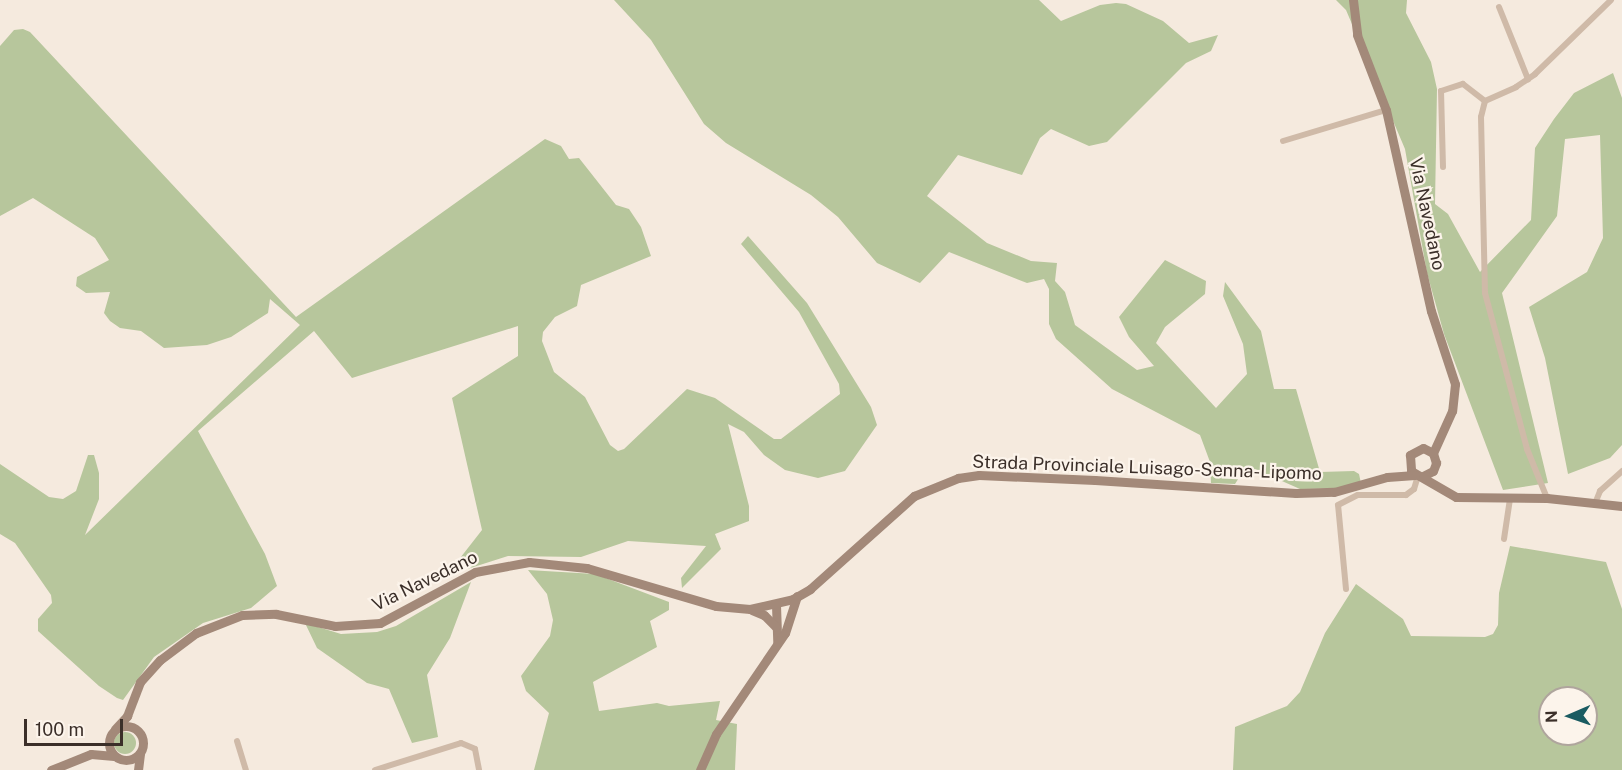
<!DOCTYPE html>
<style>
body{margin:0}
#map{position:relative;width:1622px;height:770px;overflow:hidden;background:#f5eade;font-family:"Public Sans",sans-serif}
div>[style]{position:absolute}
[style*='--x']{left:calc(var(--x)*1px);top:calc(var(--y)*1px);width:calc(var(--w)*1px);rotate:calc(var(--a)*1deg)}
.green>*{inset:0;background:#b7c69c}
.round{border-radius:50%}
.street>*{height:6px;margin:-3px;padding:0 3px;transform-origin:3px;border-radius:3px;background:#cfbaa8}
.secondary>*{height:9px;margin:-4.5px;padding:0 4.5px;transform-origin:4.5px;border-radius:4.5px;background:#a38979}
.secondary>.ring{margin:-4.5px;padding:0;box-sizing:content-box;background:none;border:9px solid #a38979;border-radius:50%}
span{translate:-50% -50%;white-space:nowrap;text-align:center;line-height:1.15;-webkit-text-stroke:4.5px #fcf4eb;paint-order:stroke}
.street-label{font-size:18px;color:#3b2f29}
.north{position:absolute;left:1538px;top:686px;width:60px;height:60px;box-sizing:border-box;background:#fcf4eb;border:2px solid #afa59d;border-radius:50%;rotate:268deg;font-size:16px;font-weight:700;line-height:24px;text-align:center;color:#3b2f29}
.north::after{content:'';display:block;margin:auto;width:21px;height:27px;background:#1a5b61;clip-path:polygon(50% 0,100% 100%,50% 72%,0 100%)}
.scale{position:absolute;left:24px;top:719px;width:99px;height:27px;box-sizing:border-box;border:3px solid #3b2f29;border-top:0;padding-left:8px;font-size:18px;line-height:21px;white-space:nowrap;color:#3b2f29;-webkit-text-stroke:4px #fcf4eb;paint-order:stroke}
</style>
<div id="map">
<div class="green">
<i style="clip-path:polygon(614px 0,1039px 0,1061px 21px,1100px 5px,1116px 3px,1126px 4px,1163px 21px,1189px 43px,1218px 35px,1211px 51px,1186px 63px,1107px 142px,1089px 146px,1051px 129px,1040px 138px,1022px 175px,958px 155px,927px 196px,987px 243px,1031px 261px,1057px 263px,1055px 281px,1065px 292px,1075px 325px,1137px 370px,1154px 366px,1129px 337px,1119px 317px,1165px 260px,1206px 281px,1205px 294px,1165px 327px,1156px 343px,1216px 408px,1247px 374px,1243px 344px,1223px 296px,1225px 282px,1261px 331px,1274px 389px,1296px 389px,1320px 472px,1354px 471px,1359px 474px,1362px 488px,1300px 489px,1255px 469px,1242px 473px,1235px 484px,1211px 483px,1210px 462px,1200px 435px,1112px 389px,1056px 339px,1049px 324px,1049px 289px,1044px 279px,1027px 283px,949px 252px,920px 283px,877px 263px,838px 217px,811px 195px,726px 143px,704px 124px,651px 40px)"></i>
<i style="clip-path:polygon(1336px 0,1407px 0,1406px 13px,1431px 62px,1437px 89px,1435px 204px,1448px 214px,1480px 272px,1531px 220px,1535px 148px,1554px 119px,1574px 93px,1613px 73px,1622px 98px,1622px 445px,1610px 458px,1568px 474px,1545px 358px,1529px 307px,1587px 272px,1603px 238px,1600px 135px,1565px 139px,1557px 216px,1502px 293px,1548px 483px,1503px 490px,1444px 334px,1427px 273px,1405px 149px,1346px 10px)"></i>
<i style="clip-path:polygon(23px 29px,30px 32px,296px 317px,545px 139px,561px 146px,569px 159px,579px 158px,616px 205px,629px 209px,641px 227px,651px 256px,581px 285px,577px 306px,555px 317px,543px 332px,542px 341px,554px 372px,585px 397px,610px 445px,618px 451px,624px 449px,687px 389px,715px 398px,774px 439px,781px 439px,840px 394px,839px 384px,799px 312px,741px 244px,748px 236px,807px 303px,871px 407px,877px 425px,845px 471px,818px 478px,785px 470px,764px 455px,744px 432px,728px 424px,749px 506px,749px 521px,715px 534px,721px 549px,682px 588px,681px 578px,706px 546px,628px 541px,581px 557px,508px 556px,461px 571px,457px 562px,482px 530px,452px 398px,518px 356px,518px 326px,352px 378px,314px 331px,198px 431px,265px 554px,277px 586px,251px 608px,203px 623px,154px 657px,123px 700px,117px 698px,99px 686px,38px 631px,38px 619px,52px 603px,51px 595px,15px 543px,0 534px,0 464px,49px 497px,63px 499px,76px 491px,88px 455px,94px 455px,99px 473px,99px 499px,85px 535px,300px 325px,270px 299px,268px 313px,231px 337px,207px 345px,164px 348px,141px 331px,120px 328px,110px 321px,104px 313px,110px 292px,86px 293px,76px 286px,77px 277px,109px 260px,95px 238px,33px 198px,0 216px,0 46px,14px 30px)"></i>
<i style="clip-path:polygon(evenodd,1510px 546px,1606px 562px,1622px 609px,1622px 770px,1233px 770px,1235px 727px,1287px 706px,1300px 692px,1325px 633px,1356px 584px,1403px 619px,1411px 636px,1485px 637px,1493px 634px,1498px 625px,1499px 593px,1510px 546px,1550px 698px,1586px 698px,1586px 734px,1550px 734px,1550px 698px)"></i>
<i style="clip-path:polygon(528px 570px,595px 574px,669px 602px,669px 610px,650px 621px,657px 647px,593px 682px,599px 711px,657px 703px,669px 706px,720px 701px,716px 720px,737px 724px,735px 770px,534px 770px,549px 713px,526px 691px,521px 676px,550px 636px,553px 620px,547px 594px)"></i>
<i style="clip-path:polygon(471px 582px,450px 638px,427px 675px,438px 737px,412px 743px,389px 689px,367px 683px,317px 648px,305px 623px,341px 634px,377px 632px,396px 626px)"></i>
<i class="round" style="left:114px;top:732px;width:22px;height:22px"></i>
</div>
<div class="street">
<i style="--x:1499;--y:7;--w:78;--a:68.1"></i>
<i style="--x:1485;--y:101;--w:16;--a:104"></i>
<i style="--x:1481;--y:117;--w:176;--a:88.7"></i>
<i style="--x:1485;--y:293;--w:162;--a:74.9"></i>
<i style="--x:1527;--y:449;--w:53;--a:67.8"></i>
<i style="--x:1283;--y:141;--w:108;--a:-16.8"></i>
<i style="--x:1443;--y:167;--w:76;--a:-91.5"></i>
<i style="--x:1441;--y:91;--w:23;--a:-18"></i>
<i style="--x:1463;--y:84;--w:28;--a:38"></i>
<i style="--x:1485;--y:101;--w:34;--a:-24"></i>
<i style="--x:1516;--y:87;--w:23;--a:-34"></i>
<i style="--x:1535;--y:74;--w:106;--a:-44.2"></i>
<i style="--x:1596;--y:501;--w:11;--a:-68"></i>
<i style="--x:1600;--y:491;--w:30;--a:-42"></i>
<i style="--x:1504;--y:539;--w:40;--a:-81.5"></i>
<i style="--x:1346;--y:589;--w:84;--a:-95.4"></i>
<i style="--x:1338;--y:505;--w:22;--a:-27"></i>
<i style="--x:1358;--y:495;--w:48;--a:0"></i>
<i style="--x:1406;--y:495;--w:10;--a:-37"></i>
<i style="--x:1414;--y:489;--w:14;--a:-73"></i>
<i style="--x:237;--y:741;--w:30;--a:73"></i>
<i style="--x:375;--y:770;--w:90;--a:-17.4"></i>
<i style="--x:461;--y:743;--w:15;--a:23"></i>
<i style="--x:475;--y:749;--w:21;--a:79"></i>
</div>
<div class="secondary">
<i style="--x:1353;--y:0;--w:35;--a:83"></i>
<i style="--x:1357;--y:35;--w:80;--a:68.9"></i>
<i style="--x:1386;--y:110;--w:206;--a:77.4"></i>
<i style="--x:1431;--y:311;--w:77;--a:71.8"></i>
<i style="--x:1455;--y:384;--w:27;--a:96"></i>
<i style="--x:1452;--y:411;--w:46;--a:114.3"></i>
<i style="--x:1423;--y:476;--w:11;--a:-27"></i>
<i style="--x:1433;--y:471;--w:9;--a:-69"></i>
<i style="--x:1436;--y:463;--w:10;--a:-107"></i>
<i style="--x:1433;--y:453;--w:11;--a:-153"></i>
<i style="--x:1423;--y:448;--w:15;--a:152"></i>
<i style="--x:1410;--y:455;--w:16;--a:86"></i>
<i style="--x:1411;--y:471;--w:52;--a:30"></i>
<i style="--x:1456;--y:497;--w:91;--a:0.6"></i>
<i style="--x:1547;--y:498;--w:75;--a:6.1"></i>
<i style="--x:776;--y:605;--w:38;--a:88"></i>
<i style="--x:752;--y:610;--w:13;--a:23"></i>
<i style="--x:764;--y:615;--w:16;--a:45"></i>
<i class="ring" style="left:109px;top:726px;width:25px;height:25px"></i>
<i style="--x:115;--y:729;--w:18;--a:-47"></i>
<i style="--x:127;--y:716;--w:36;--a:-69"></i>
<i style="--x:140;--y:682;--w:30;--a:-48"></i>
<i style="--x:160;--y:660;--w:45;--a:-36.9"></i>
<i style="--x:196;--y:633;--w:49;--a:-21.4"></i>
<i style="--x:242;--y:615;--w:34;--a:-2"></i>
<i style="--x:276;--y:614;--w:60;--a:11.5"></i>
<i style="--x:335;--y:626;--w:45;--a:-3.8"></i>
<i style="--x:380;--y:623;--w:108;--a:-28.2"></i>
<i style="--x:475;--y:572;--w:55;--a:-10.5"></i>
<i style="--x:529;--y:562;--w:58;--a:5.9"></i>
<i style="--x:587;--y:568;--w:134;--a:16.4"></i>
<i style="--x:716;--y:606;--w:34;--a:5"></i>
<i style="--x:750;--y:609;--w:44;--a:-13.1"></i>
<i style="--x:793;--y:599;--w:20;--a:-30"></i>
<i style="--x:810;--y:589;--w:140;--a:-41.8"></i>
<i style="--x:914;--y:496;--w:48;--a:-22.2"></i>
<i style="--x:958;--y:478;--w:21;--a:-8"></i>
<i style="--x:979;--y:475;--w:116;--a:2.5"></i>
<i style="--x:1095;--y:480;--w:201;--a:3.7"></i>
<i style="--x:1296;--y:493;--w:38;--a:-2"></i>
<i style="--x:1334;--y:492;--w:55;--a:-15.8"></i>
<i style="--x:1387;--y:477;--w:28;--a:-4"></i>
<i style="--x:51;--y:770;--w:43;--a:-21.8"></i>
<i style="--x:91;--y:754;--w:23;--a:5"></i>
<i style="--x:138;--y:770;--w:17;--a:-83"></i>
<i style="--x:700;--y:770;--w:39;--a:-66"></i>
<i style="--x:716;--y:734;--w:122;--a:-55.7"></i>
<i style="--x:785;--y:633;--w:39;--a:-72"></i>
</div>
<div class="street-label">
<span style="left:1427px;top:214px;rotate:78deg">Via Navedano</span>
<span style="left:1147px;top:468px;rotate:2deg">Strada Provinciale Luisago-Senna-Lipomo</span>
<span style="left:425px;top:581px;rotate:-26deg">Via Navedano</span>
</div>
<div class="north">N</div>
<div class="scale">100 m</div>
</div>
